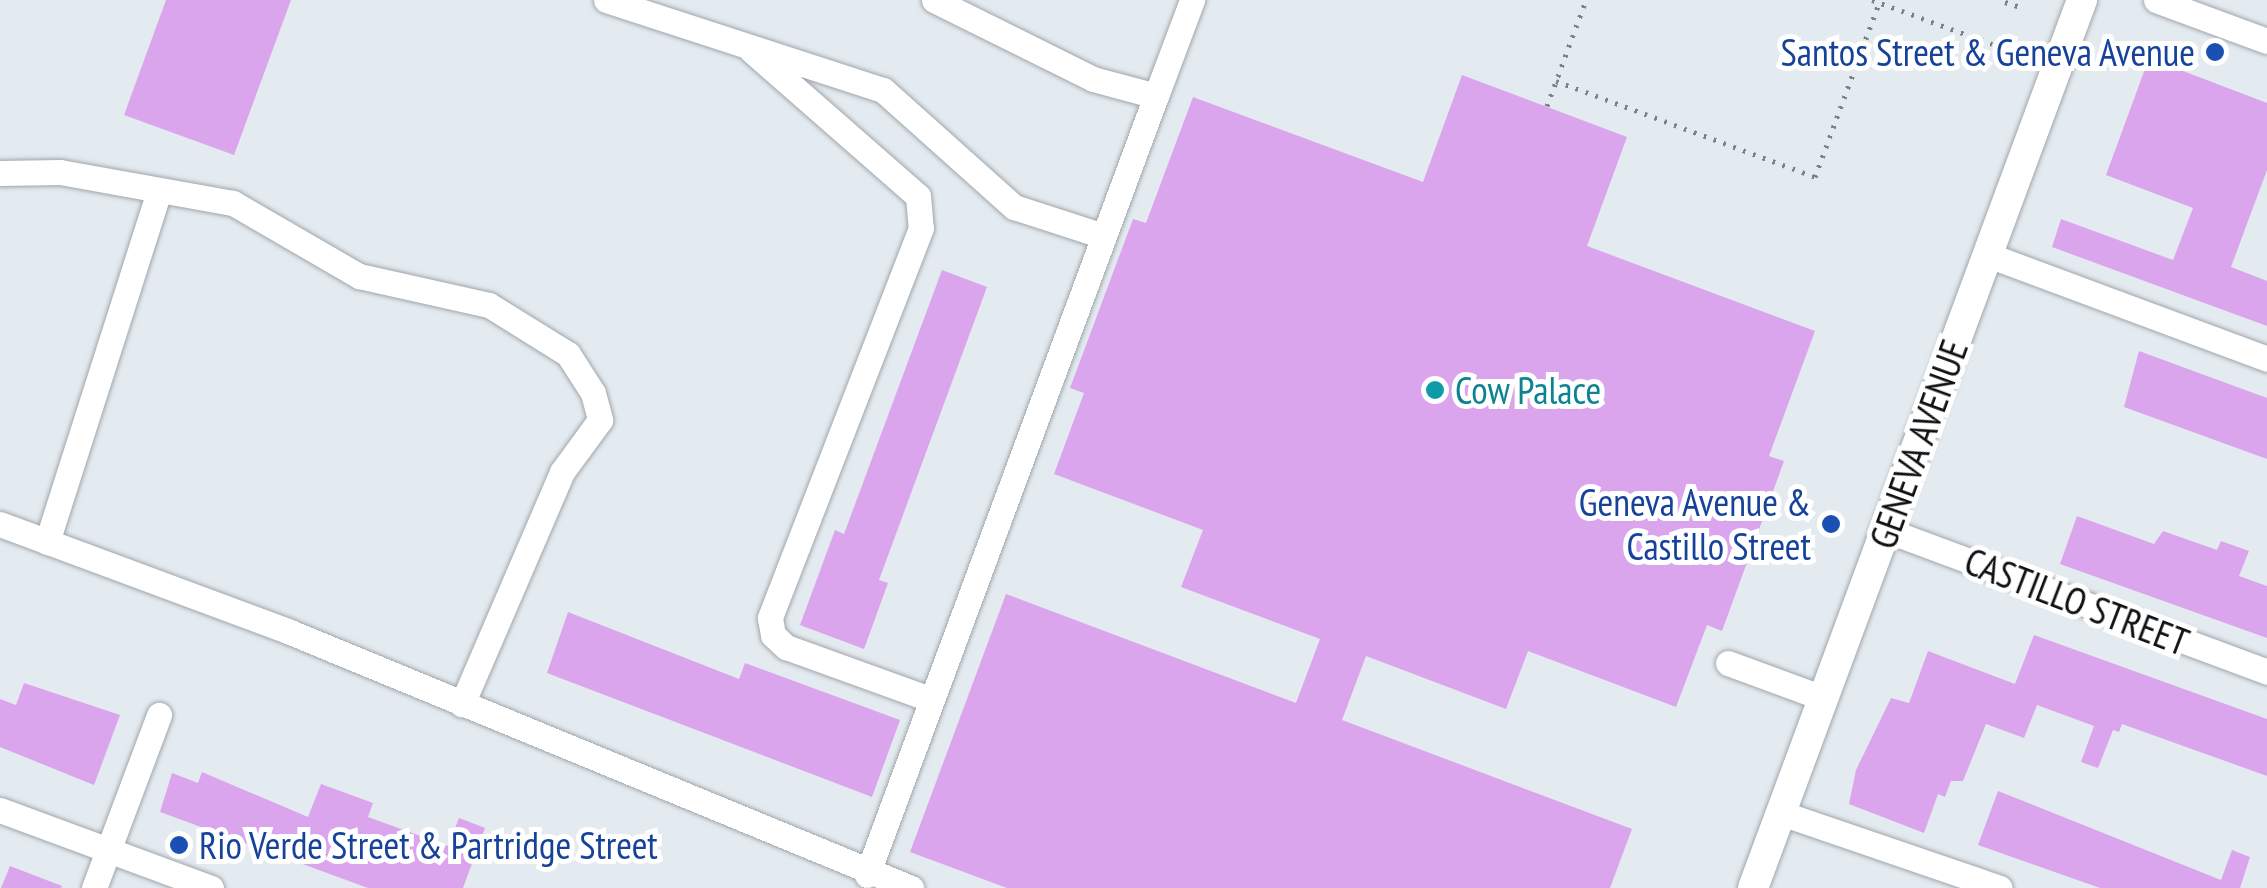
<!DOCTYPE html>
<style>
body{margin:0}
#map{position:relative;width:2267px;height:888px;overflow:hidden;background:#e4ebf0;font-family:"PT Sans Narrow",sans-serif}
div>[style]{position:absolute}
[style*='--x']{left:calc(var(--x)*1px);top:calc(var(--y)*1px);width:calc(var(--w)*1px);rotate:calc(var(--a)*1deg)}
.building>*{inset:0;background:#daa5ec}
.path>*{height:5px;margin-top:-2.5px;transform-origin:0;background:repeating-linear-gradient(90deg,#7c8185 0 2.5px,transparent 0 10.5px)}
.roads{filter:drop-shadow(0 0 2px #a0a6ab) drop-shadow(0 0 2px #a0a6ab)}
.minor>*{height:25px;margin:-12.5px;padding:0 12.5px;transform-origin:12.5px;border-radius:12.5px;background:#fff}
.major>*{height:30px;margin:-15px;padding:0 15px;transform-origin:15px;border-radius:15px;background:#fff}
.dots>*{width:28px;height:28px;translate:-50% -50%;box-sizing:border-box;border:5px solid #fff;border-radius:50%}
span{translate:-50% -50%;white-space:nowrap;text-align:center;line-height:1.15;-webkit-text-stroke:10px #fff;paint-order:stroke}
.transit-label{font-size:38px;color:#164399}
.right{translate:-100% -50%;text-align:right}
.left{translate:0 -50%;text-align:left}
.culture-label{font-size:38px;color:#0d838f}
.street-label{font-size:38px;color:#0d0f11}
</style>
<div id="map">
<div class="building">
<i style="clip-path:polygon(166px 0,291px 0,234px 155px,124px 115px)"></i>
<i style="clip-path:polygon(2149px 58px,2267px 103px,2267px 170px,2231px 267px,2267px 281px,2267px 326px,2052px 247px,2061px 219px,2173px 260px,2193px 208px,2106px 175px)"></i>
<i style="clip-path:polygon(1462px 75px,1627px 137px,1587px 246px,1815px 331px,1769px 456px,1784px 461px,1722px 631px,1707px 625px,1676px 707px,1528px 651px,1506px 709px,1366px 656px,1342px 720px,1632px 829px,1610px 888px,1007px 888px,910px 852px,1006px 594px,1296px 703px,1320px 639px,1181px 587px,1203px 530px,1054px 474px,1084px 393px,1070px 388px,1133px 219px,1146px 223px,1193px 97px,1423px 182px)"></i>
<i style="clip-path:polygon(942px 270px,987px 287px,879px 580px,888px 583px,864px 649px,800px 625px,835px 530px,844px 534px)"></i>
<i style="clip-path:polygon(2139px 351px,2267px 398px,2267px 459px,2124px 407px)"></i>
<i style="clip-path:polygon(2077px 516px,2154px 544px,2163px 531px,2217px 550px,2221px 541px,2249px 551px,2239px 576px,2267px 586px,2267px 638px,2060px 564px)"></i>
<i style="clip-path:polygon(568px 612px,739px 679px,745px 663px,900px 720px,872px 797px,547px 673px)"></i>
<i style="clip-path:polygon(2034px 635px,2267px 719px,2267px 776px,2122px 724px,2119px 732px,2113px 730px,2098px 768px,2081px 762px,2094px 726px,2037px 705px,2024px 738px,1986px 724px,1963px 781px,1951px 781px,1945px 797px,1938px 794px,1924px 833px,1849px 804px,1856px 770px,1891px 698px,1909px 703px,1928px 651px,2015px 684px)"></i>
<i style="clip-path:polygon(24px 683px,120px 715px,94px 785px,0 747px,0 699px,16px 705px)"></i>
<i style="clip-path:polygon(202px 772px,308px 817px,321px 784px,373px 803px,368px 817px,448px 846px,459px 818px,485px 828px,463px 888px,368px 888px,160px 812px,172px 773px,198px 783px)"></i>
<i style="clip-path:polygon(1998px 791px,2221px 880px,2232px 850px,2250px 857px,2240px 888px,2100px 888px,1978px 845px)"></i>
<i style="clip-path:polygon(10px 866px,62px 886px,61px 888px,1px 888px)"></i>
</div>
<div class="path">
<i style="--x:1872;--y:0;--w:128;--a:20.1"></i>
<i style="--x:2005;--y:2;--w:19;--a:18"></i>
<i style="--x:1556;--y:81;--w:276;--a:20.3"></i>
<i style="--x:1815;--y:177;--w:185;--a:-69.8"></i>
<i style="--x:1547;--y:106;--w:113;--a:-69.8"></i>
</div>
<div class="roads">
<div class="minor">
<i style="--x:606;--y:0;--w:291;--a:18"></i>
<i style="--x:883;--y:90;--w:176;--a:41.8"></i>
<i style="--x:1014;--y:207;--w:90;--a:18"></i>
<i style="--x:934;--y:0;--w:178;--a:26.4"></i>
<i style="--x:1093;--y:79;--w:65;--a:15.1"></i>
<i style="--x:1156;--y:96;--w:103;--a:-69.4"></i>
<i style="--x:2156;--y:0;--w:118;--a:20.3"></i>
<i style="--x:751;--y:50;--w:222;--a:41.2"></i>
<i style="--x:918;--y:196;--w:32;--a:85"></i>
<i style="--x:921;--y:228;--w:418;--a:111.2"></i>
<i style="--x:770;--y:618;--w:17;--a:80"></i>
<i style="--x:773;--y:635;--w:18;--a:43"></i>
<i style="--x:786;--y:647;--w:150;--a:19.9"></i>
<i style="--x:0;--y:173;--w:60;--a:-1"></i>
<i style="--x:60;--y:172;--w:176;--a:10.2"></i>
<i style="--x:233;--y:203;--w:146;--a:30.1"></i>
<i style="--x:359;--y:276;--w:133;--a:12.6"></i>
<i style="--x:489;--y:305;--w:93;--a:31.8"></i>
<i style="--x:568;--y:354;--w:46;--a:57.3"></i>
<i style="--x:593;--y:393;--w:28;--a:75"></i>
<i style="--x:600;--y:420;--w:64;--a:126.2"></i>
<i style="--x:562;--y:472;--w:253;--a:113.3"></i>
<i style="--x:1988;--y:255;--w:298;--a:20.4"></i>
<i style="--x:0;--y:524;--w:309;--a:20.4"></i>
<i style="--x:290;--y:632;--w:672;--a:22.4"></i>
<i style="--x:1886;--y:530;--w:407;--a:20.4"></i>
<i style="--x:47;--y:542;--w:369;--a:-72.3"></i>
<i style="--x:1728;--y:663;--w:101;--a:20.2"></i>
<i style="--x:0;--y:810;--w:225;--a:20.3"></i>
<i style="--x:1781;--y:813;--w:231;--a:18.9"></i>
<i style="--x:867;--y:875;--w:831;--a:-69.65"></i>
<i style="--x:94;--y:888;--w:185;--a:-69.4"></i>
</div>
<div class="major">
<i style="--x:1753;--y:888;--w:947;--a:-69.67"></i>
</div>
</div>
<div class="dots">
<i style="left:2215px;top:52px;background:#1a4fb4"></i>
<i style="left:1435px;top:390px;background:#0f9aa8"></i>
<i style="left:1831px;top:524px;background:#1a4fb4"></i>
<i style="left:179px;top:845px;background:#1a4fb4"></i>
</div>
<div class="transit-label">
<span class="right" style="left:2195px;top:52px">Santos Street &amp; Geneva Avenue</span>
<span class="right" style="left:1811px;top:524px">Geneva Avenue &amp;<br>Castillo Street</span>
<span class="left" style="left:199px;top:845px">Rio Verde Street &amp; Partridge Street</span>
</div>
<div class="culture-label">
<span class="left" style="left:1455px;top:390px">Cow Palace</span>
</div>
<div class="street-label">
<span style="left:1918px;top:444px;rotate:-70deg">GENEVA AVENUE</span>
<span style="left:2077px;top:601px;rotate:21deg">CASTILLO STREET</span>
</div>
</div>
